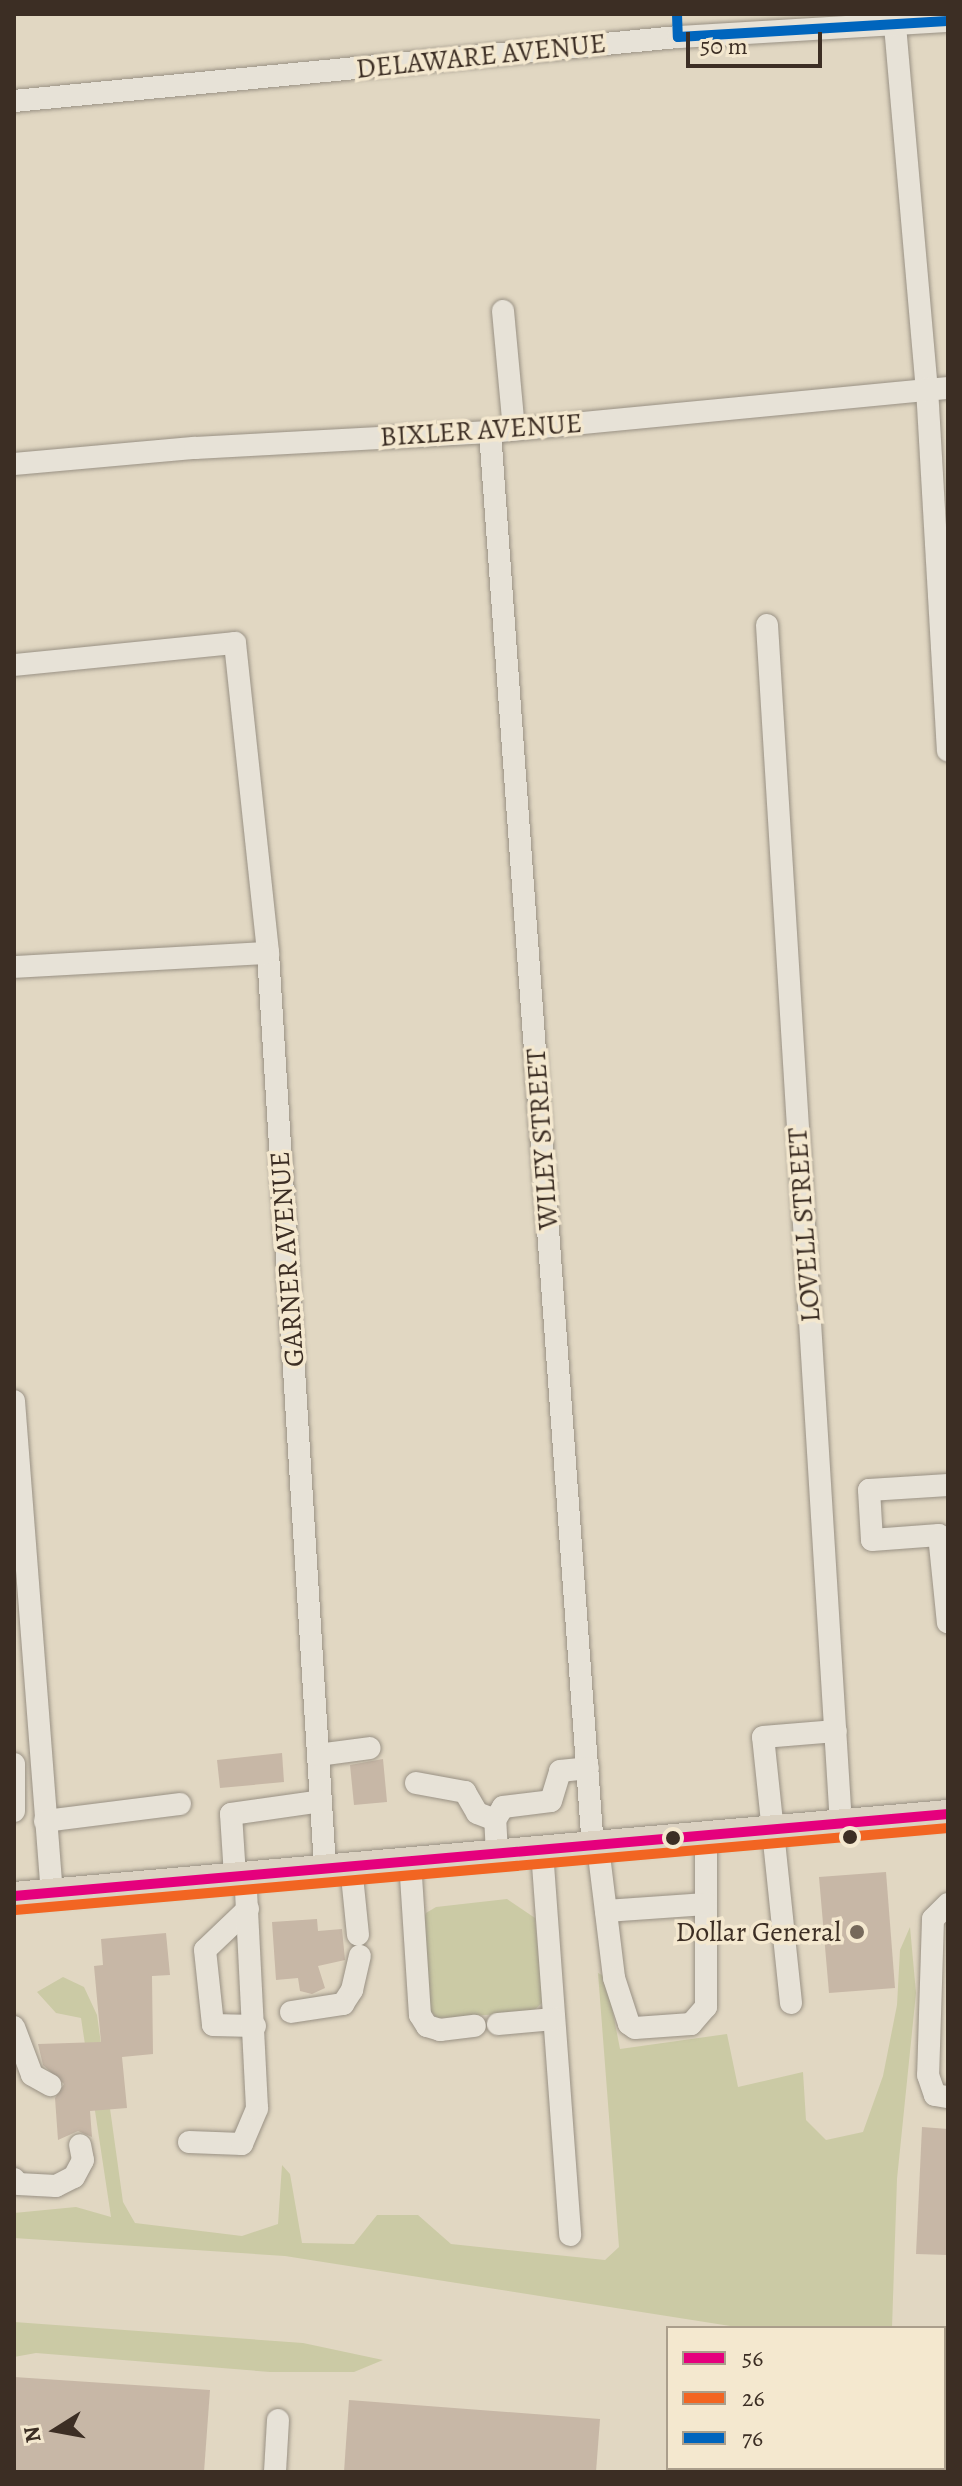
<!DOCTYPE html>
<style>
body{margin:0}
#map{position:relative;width:962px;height:2486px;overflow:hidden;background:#e1d7c2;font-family:Alegreya,serif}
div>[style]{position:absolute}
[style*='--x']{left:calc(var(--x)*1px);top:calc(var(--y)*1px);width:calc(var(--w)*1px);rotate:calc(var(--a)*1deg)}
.green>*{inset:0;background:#cbcaa5}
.building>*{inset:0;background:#c7b7a6}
.roads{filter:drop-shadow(0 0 2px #999184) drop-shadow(0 0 2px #999184)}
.minor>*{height:22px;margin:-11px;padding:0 11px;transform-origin:11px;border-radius:11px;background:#e7e2d7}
.major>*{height:28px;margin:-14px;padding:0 14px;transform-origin:14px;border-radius:14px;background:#dbd2c2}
.bus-1>*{height:10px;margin:-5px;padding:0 5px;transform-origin:5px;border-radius:5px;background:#e5007d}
.bus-2>*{height:10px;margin:-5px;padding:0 5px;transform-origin:5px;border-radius:5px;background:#f26522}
.bus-3>*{height:10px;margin:-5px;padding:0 5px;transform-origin:5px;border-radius:5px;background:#0065bd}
.dots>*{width:22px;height:22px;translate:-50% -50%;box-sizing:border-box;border:4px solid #f4e8cf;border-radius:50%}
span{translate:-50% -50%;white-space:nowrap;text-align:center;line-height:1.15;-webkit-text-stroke:7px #f4e8cf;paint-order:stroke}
.street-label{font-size:28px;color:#3c2e24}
.poi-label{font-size:28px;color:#3c2e24}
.right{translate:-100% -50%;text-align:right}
.frame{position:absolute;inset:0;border:16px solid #3c2e24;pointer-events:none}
.legend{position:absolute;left:666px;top:2326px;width:280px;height:144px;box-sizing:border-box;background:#f4e8cf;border:2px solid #aa9e8b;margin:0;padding:10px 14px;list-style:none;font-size:24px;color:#3c2e24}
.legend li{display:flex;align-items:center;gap:16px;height:40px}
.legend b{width:40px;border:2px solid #aa9e8b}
.north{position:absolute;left:16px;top:2390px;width:80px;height:80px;-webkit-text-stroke:6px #f4e8cf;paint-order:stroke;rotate:259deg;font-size:22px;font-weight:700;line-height:32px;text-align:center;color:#3c2e24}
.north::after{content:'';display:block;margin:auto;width:28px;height:36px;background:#3c2e24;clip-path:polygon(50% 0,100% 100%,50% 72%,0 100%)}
.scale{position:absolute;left:686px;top:32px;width:136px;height:36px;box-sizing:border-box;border:4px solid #3c2e24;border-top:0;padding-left:10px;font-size:24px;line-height:28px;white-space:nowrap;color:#3c2e24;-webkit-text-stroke:6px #f4e8cf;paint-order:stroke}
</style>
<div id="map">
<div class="green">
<i style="clip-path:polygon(507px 1899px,535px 1918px,543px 2002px,532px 2012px,437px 2018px,431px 2011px,421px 1928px,426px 1913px,436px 1907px)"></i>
<i style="clip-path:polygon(910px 1927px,916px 1993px,897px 2179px,892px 2328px,743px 2328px,285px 2256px,14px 2238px,14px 2213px,76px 2207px,111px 2217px,81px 2018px,56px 2013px,37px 1992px,63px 1977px,84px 1987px,97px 2015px,123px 2202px,135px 2223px,242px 2236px,278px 2224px,282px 2165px,290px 2174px,302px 2243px,354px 2244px,377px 2215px,418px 2215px,451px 2244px,605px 2260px,619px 2247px,598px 1973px,606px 1977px,620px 2049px,727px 2034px,738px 2087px,803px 2072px,806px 2120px,826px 2140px,863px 2132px,883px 2076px,897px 2005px,900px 1950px)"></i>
<i style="clip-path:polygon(14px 2322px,303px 2343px,383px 2360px,354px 2372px,270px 2372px,36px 2353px,14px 2357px)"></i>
</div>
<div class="building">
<i style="clip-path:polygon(282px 1753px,284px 1782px,220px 1788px,217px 1760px)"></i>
<i style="clip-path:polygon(383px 1759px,387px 1802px,354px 1805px,350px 1765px)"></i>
<i style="clip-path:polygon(886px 1872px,895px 1988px,829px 1993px,819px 1877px)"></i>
<i style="clip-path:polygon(317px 1919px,318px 1931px,342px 1929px,345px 1960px,318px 1966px,325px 1988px,312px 1994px,300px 1991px,298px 1978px,276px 1980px,272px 1922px)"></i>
<i style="clip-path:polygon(166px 1933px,170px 1975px,152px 1976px,153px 2054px,122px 2057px,127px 2108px,90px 2111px,92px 2137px,78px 2131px,58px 2140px,55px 2098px,64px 2084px,43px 2065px,38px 2044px,101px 2042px,94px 1966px,103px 1965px,101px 1939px)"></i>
<i style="clip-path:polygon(922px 2127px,948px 2129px,948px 2255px,916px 2254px)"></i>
<i style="clip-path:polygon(14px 2377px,210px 2390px,204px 2472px,14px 2472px)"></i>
<i style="clip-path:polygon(349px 2400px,600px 2419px,596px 2472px,344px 2472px)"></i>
</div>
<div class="roads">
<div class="minor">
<i style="--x:894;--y:14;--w:375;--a:85"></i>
<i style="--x:927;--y:388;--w:363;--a:86.7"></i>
<i style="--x:14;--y:101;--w:667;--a:-5.51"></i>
<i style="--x:678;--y:37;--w:270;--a:-3.4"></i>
<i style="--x:503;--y:311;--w:119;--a:84.7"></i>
<i style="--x:490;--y:432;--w:1419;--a:85.84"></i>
<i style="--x:14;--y:464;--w:182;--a:-5.1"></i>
<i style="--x:195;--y:448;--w:295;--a:-3.1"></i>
<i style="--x:490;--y:432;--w:460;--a:-5.5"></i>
<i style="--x:767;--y:625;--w:1202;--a:86.47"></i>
<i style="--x:14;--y:665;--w:222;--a:-5.7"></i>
<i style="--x:235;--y:643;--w:312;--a:83.9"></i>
<i style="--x:268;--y:953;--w:916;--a:86.43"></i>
<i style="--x:14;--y:967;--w:254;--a:-3.2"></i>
<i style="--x:14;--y:1401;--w:492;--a:85.6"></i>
<i style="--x:948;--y:1485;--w:79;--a:176.4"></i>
<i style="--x:869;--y:1490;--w:50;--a:86.6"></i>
<i style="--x:872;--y:1540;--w:67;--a:-4.3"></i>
<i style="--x:939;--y:1535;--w:88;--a:84.2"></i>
<i style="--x:318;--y:1755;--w:52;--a:-7.7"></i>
<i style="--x:14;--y:1764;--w:47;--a:90"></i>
<i style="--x:416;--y:1783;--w:50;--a:10.4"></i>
<i style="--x:465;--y:1792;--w:24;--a:60"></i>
<i style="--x:477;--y:1813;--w:19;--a:21"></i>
<i style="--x:45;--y:1821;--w:136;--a:-7.2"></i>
<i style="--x:598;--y:1847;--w:132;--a:83"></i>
<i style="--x:614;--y:1978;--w:48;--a:71.9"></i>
<i style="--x:629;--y:2024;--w:7;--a:34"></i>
<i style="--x:635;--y:2028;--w:56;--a:-4.1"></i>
<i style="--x:691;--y:2024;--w:23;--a:-49"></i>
<i style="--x:706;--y:2007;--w:170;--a:-90"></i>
<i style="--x:542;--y:1851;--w:385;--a:85.8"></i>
<i style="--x:497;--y:1854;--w:34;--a:-93"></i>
<i style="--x:495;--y:1820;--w:15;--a:-58"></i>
<i style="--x:503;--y:1807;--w:48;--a:-7.1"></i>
<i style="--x:551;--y:1801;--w:31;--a:-73"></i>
<i style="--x:560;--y:1771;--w:28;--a:-6"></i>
<i style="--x:410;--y:1861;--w:154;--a:86.3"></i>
<i style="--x:420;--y:2015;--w:13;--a:58"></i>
<i style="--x:427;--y:2026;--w:14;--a:17"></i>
<i style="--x:440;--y:2030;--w:35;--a:-7"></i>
<i style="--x:351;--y:1866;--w:69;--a:84.2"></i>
<i style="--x:235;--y:1876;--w:62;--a:-93.7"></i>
<i style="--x:231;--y:1814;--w:91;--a:-8.2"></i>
<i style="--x:948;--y:1904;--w:21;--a:135"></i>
<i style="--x:933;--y:1919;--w:156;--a:91.8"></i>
<i style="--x:928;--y:2075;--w:21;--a:71"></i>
<i style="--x:935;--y:2095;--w:13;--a:9"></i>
<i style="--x:248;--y:1909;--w:59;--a:136.4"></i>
<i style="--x:205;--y:1950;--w:75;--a:83.9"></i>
<i style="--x:213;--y:2025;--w:42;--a:1.4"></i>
<i style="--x:606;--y:1911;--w:100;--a:-4"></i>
<i style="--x:791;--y:2003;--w:267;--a:-96"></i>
<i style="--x:763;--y:1737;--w:73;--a:-4.7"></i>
<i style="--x:291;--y:2012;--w:53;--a:-8.7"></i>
<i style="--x:343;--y:2004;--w:17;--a:-57"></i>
<i style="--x:352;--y:1990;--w:35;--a:-77"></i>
<i style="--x:498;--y:2024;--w:56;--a:-5.1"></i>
<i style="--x:14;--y:2027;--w:51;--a:69.4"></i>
<i style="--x:32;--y:2075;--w:21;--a:29"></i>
<i style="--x:189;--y:2142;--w:53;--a:2.2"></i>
<i style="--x:242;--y:2144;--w:39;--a:-67"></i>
<i style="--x:257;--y:2108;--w:233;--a:-92.9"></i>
<i style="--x:14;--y:2179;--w:6;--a:51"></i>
<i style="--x:18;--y:2184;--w:38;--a:3"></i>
<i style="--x:56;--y:2186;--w:20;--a:-27"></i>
<i style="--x:74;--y:2177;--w:19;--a:-62"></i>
<i style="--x:83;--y:2160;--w:15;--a:-101"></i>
<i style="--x:275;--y:2472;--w:52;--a:-86.7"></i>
</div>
<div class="major">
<i style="--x:14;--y:1896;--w:938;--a:-5.02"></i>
</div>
</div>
<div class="bus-1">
<i style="--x:14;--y:1896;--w:938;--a:-5.02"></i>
</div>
<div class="bus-2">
<i style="--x:15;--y:1910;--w:937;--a:-5.02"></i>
</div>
<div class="bus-3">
<i style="--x:677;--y:14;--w:23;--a:88"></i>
<i style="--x:678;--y:37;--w:270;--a:-3.4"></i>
</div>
<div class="dots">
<i style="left:850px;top:1837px;background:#3c2e24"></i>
<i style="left:673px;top:1838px;background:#3c2e24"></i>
<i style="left:857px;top:1932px;background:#76695b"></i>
</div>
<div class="street-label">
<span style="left:481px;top:56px;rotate:-6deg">DELAWARE AVENUE</span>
<span style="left:481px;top:430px;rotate:-4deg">BIXLER AVENUE</span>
<span style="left:542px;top:1139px;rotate:-94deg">WILEY STREET</span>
<span style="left:804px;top:1225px;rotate:-94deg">LOVELL STREET</span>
<span style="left:287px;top:1259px;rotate:-94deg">GARNER AVENUE</span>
</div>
<div class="poi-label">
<span class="right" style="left:841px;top:1932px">Dollar General</span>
</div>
<div class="frame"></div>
<ul class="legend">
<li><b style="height:10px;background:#e5007d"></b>56</li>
<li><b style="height:10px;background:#f26522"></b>26</li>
<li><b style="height:10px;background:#0065bd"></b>76</li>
</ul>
<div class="north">N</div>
<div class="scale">50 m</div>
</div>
